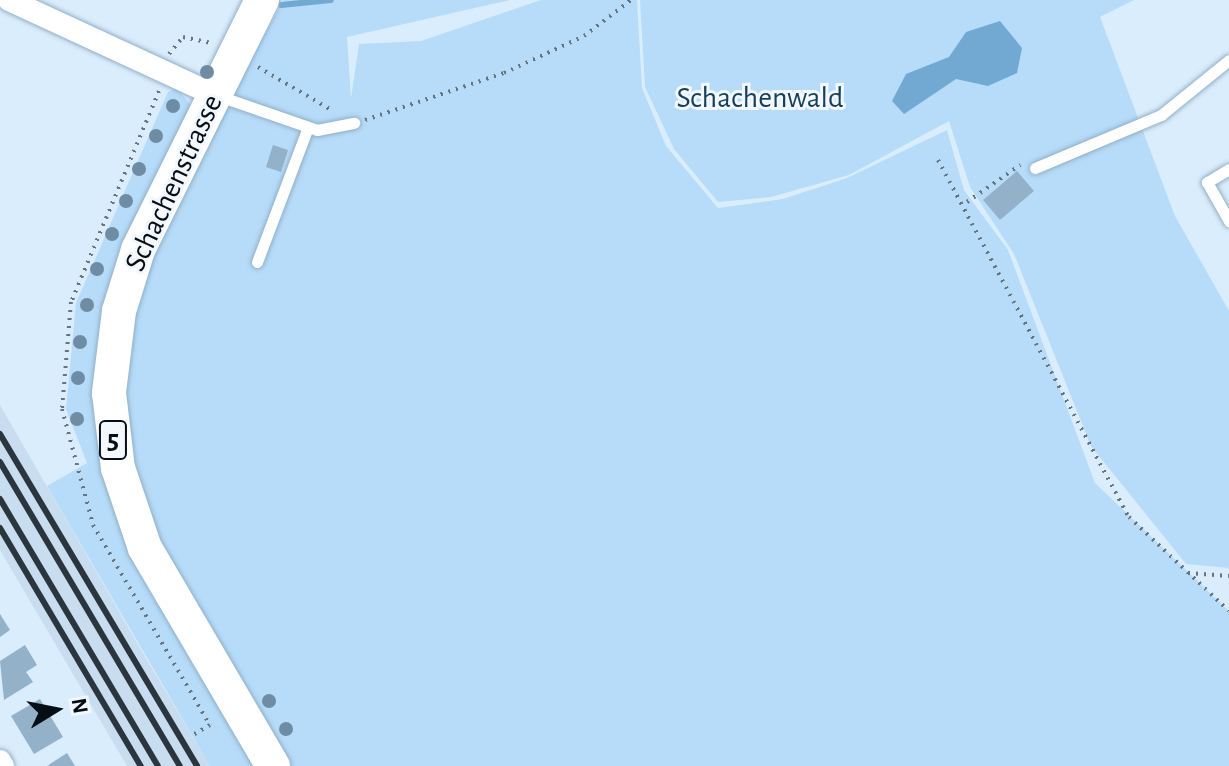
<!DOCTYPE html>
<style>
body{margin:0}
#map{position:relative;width:1229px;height:766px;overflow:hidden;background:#daedfc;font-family:"Alegreya Sans",sans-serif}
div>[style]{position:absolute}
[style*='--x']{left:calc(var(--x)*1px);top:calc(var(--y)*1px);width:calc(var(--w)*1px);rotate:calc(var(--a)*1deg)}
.built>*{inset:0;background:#c8ddef}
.green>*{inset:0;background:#b6dcf9}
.water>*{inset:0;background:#72a9d2}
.stream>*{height:6px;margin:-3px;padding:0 3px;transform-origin:3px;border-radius:3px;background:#72a9d2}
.building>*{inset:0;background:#93b1c8}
.path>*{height:4px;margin-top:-2px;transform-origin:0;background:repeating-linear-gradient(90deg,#66747f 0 2px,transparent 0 8px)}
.roads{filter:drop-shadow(0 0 2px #91afc7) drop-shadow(0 0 2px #91afc7)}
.service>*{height:11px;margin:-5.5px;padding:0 5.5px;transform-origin:5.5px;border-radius:5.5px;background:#fff}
.minor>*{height:22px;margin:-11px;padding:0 11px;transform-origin:11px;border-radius:11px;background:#fff}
.primary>*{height:34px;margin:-17px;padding:0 17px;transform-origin:17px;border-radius:17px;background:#fff}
.rail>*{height:6px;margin:-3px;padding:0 3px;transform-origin:3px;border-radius:3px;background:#2a353e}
.trees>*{width:14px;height:14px;margin:-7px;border-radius:50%;background:#6e8da4}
span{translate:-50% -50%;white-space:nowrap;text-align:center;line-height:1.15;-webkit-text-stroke:6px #f2f8fd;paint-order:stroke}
.shield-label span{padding:2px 6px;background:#f2f8fd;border:2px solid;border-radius:6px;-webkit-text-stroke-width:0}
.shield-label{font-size:28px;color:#040e16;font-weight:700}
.park-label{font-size:30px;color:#153f5c}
.street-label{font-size:30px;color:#040e16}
.north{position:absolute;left:16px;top:670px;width:80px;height:80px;-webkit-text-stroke:6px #f2f8fd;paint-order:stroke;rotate:80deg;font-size:22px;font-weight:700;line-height:32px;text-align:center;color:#040e16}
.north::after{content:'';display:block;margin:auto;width:28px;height:36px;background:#040e16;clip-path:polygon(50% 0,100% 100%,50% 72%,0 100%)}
</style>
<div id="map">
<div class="built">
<i style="clip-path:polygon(0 405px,147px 660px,210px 766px,127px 766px,0 550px)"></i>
</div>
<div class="green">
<i style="clip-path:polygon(284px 0,510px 0,347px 37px,351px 98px,359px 44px,421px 41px,541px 0,637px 0,642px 88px,666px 146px,718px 208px,783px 199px,847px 178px,947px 130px,964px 190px,1008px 250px,1095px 483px,1229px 611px,1229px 766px,289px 766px,141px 511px,121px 422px,126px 343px,158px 225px)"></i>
<i style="clip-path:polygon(640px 0,1134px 0,1100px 17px,1175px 216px,1229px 311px,1229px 568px,1186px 564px,1091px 446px,1014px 254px,970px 187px,949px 121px,849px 175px,771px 197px,718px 202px,674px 149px,645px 87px)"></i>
<i style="clip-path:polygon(177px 88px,195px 110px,99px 435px,263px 766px,210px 766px,47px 486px,87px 463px,66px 409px,76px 303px,168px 92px)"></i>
</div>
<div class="water">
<i style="clip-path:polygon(1000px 21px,1022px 48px,1017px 73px,988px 86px,956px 79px,904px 114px,892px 101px,906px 74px,949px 57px,966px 32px)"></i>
</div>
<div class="stream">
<i style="--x:281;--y:5;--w:50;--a:-5.7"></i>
</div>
<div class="building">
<i style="clip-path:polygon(273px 145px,288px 150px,281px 172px,266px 167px)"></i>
<i style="clip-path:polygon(1017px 171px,1034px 191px,1000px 220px,983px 200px)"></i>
<i style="clip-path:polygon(0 614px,10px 630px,0 637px)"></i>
<i style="clip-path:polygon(25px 645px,37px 665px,26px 672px,33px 682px,4px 700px,0 661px)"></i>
<i style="clip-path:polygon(40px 699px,63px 737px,34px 754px,11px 716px)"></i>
<i style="clip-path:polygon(67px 753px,75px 766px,47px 766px)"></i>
</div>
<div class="path">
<i style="--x:169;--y:54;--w:22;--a:-51"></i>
<i style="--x:183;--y:37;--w:29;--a:12"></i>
<i style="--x:258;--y:67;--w:87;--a:30.4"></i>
<i style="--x:159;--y:91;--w:229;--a:112.6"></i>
<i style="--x:71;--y:302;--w:107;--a:94.8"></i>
<i style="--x:62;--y:409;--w:120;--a:75"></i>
<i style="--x:93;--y:525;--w:232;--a:59.7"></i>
<i style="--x:210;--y:725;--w:20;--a:150"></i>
<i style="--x:365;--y:120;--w:147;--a:-18.7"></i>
<i style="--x:504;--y:73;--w:88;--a:-24.8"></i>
<i style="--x:584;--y:36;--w:59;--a:-37.5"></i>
<i style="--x:938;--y:160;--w:405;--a:61.9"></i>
<i style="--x:1129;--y:517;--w:137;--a:43.2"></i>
<i style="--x:967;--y:202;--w:65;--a:-34.9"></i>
<i style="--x:1188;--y:573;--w:41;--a:4.2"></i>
</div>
<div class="roads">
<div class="service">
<i style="--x:219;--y:96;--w:104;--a:19.1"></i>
<i style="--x:317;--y:130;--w:38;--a:-11"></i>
<i style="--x:1035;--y:168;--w:137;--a:-22.8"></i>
<i style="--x:1161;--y:115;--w:87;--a:-39"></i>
<i style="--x:1229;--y:169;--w:26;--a:149"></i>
<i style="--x:1207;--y:182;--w:45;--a:60.6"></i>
<i style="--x:257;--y:262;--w:144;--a:-69.3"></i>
</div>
<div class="minor">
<i style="--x:9;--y:0;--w:227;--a:24.8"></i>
<i style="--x:0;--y:761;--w:6;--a:59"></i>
</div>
<div class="primary">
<i style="--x:262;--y:0;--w:279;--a:116.4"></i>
<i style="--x:138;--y:250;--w:64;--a:107.3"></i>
<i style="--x:119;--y:311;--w:83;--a:97"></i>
<i style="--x:109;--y:393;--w:76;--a:83.2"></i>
<i style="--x:118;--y:468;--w:84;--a:71.4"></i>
<i style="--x:145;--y:548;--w:253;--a:59.6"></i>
</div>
</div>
<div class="rail">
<i style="--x:0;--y:434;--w:386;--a:59.3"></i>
<i style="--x:0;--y:462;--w:353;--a:59.4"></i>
<i style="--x:0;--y:499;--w:310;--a:59.4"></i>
<i style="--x:0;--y:528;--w:277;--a:59.4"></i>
</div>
<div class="trees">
<i style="left:207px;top:72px"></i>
<i style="left:173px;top:106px"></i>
<i style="left:156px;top:136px"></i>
<i style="left:139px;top:169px"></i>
<i style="left:126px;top:201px"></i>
<i style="left:112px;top:234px"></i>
<i style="left:97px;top:269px"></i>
<i style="left:87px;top:305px"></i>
<i style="left:80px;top:342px"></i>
<i style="left:78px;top:378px"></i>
<i style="left:77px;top:419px"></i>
<i style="left:269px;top:701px"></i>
<i style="left:286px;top:729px"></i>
</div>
<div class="shield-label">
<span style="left:113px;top:440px">5</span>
</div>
<div class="park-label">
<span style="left:760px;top:98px">Schachenwald</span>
</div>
<div class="street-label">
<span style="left:174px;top:183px;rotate:-65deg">Schachenstrasse</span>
</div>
<div class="north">N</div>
</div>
